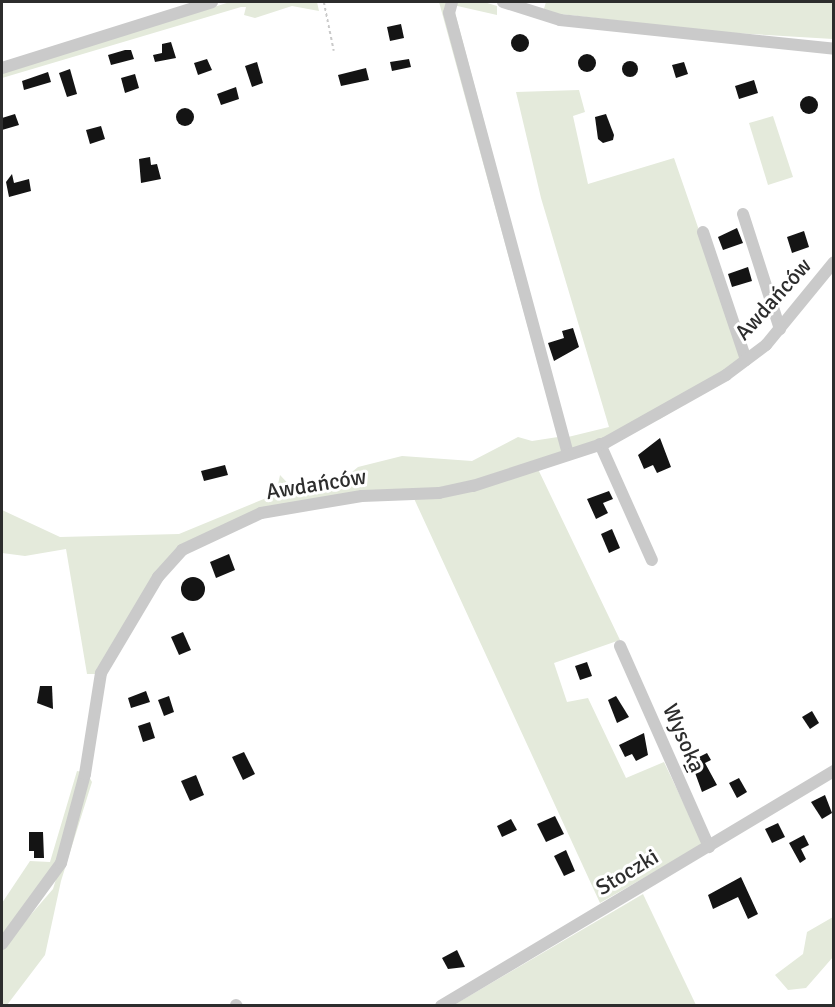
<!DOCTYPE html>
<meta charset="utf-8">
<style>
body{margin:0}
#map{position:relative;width:835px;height:1007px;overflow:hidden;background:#fff;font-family:Signika,sans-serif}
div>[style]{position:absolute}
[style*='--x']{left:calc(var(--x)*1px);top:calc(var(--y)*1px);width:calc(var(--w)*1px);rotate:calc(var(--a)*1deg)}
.green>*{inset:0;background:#e4eadb}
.building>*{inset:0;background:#141414}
.round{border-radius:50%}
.path>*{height:1.5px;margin-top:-0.75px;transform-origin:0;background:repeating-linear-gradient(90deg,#cacaca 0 3px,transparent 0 6px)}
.minor>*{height:12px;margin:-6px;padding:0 6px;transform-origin:6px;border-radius:6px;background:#cacaca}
span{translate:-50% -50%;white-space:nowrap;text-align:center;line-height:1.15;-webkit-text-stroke:6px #fff;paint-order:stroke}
.street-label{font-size:22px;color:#2d2d2d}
.frame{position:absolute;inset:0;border:3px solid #2d2d2d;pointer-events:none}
</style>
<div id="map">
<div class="green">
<i style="clip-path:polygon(230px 2px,317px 2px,319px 11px,292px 6px,255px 18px,244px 15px,246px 7px,241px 7px,2px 78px,2px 73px,10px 70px)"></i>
<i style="clip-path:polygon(439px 2px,484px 2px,497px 6px,497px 15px,453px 5px,568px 437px,609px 427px,541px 198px,516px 92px,579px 90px,585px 112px,573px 116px,588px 184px,674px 158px,746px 366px,660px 419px,537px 467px,620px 640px,554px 663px,567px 702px,588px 698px,626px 778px,664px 762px,703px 844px,600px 903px,411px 492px,242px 517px,177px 547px,98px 674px,87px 674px,66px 549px,25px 556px,2px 553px,2px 510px,60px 537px,179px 534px,276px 494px,280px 475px,295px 491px,341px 481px,358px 467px,402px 456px,472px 461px,518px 437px,532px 441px,558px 437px)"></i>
<i style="clip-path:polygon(546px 2px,833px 2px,833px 39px,717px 32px,543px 12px)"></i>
<i style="clip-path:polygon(773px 116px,793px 177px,768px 185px,749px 123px)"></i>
<i style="clip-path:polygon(77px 771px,82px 772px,59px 860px,2px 938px,2px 903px,30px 861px,50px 862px)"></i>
<i style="clip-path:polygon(88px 775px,92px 782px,61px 881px,45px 955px,7px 1005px,2px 1005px,2px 948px,53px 889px)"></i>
<i style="clip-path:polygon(643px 894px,696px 1005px,453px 1006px,459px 1002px)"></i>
<i style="clip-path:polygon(833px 917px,833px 957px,806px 988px,788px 990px,775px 975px,803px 954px,807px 932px)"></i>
</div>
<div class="building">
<i style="clip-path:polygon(401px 24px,404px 38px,390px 41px,387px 27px)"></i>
<i class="round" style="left:511px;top:34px;width:18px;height:18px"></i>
<i style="clip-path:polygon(171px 42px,176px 58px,155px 62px,153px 55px,162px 53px,162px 44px)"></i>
<i style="clip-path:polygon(125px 50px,131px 50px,134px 59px,111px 65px,108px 55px)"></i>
<i class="round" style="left:578px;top:54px;width:18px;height:18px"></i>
<i style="clip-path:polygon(207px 59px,212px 70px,198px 75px,194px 63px)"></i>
<i style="clip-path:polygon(409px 59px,411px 67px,392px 71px,390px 62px)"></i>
<i class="round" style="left:622px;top:61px;width:16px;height:16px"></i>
<i style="clip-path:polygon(257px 62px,263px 83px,252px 87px,245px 66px)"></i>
<i style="clip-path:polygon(684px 62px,688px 74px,676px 78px,672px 65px)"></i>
<i style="clip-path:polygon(366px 68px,369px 80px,341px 86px,338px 75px)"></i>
<i style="clip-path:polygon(70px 69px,77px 94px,67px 97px,59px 73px)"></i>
<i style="clip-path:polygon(48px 72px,51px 82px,24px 90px,22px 81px)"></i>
<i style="clip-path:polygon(135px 74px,139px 88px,125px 93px,121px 78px)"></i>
<i style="clip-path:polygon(754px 80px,758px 93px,739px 99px,735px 86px)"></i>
<i style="clip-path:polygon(236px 87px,239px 99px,221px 105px,217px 94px)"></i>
<i class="round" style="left:800px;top:96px;width:18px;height:18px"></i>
<i class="round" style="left:176px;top:108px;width:18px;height:18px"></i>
<i style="clip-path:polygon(15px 114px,19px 125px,2px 130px,2px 118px)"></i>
<i style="clip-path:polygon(606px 114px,614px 135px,613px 140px,603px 143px,598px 139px,595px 117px)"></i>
<i style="clip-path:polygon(101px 126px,105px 139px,90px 144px,86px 130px)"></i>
<i style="clip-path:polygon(150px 157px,151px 165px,157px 164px,161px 179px,141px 183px,139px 159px)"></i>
<i style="clip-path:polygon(12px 174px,14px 183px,29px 179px,31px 191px,9px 197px,6px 182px)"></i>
<i style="clip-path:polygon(737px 228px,743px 243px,723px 250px,718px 237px)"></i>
<i style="clip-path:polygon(804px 231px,809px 247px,792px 253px,787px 237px)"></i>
<i style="clip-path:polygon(748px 267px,752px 281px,732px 287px,728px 274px)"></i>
<i style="clip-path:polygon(573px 328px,579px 347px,554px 361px,548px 343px,564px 338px,562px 331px)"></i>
<i style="clip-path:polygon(660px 438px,671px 467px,657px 473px,653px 465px,644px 469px,638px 455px)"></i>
<i style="clip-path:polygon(225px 465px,228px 475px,204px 481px,201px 471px)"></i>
<i style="clip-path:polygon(609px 491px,613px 499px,603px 503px,608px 513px,596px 519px,587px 499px)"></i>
<i style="clip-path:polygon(612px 529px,620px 548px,609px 553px,601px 534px)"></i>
<i style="clip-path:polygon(229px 554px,235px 570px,216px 578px,210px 562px)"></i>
<i class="round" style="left:181px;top:577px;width:24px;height:24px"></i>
<i style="clip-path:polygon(183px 632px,191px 650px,179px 655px,171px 637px)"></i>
<i style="clip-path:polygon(587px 662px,592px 676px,580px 680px,575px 666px)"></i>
<i style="clip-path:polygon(40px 686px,52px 686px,53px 709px,37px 703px)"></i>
<i style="clip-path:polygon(146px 691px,150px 702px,131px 708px,128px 698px)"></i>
<i style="clip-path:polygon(169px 696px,174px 712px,164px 716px,158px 700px)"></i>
<i style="clip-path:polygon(616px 696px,629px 717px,617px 723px,608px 700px)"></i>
<i style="clip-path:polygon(812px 711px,819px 723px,810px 729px,802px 717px)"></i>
<i style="clip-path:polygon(150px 722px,155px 738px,143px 742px,138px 726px)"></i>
<i style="clip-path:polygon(644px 733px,648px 755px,636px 761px,632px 754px,625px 757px,619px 745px)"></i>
<i style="clip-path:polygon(244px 752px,255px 774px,243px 780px,232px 757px)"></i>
<i style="clip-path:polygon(707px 753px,711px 760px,705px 763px,717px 785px,702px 792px,694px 770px,687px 773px,683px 765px)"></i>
<i style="clip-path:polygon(196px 775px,204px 795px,190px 801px,181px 781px)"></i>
<i style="clip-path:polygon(739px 778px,747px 792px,737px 798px,729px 783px)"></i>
<i style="clip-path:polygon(825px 795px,832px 813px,822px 819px,811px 802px)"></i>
<i style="clip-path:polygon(555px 816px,564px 834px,546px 842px,537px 824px)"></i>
<i style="clip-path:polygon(511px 819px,517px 830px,502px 837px,497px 826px)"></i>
<i style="clip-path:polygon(778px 823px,785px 837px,772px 843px,765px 829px)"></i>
<i style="clip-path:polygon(29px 832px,43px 832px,44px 858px,34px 858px,34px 851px,29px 851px)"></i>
<i style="clip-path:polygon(804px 835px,809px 845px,801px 849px,806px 859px,800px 863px,789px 843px)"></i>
<i style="clip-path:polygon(566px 850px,575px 871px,564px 876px,554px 856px)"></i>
<i style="clip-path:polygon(741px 877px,758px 914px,748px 919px,738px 897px,713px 909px,708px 895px)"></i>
<i style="clip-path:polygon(457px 950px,465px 967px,448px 969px,442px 958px)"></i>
</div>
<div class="path">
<i style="--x:324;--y:2;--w:50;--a:78.5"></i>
</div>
<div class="minor">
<i style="--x:452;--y:2;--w:11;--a:105"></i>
<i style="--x:449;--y:13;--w:457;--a:74.9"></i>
<i style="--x:503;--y:2;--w:60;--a:17.5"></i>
<i style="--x:560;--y:20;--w:276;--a:6"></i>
<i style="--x:2;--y:68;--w:220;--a:-17.4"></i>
<i style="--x:743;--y:214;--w:121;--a:72.2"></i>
<i style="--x:703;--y:232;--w:135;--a:71.4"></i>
<i style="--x:600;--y:444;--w:127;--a:65.9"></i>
<i style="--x:620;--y:646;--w:220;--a:66.1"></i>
<i style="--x:2;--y:944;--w:100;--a:-53.9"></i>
<i style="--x:61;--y:863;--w:92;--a:-74.9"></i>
<i style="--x:85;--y:774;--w:102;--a:-81"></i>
<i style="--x:101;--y:673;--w:112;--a:-59.3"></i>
<i style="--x:158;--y:577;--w:36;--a:-48"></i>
<i style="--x:182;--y:550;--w:87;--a:-25.1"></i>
<i style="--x:261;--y:513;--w:102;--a:-9.6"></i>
<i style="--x:362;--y:496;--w:77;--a:-2.2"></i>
<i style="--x:439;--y:493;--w:35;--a:-12"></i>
<i style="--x:473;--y:486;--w:139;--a:-18"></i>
<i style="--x:605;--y:443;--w:139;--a:-29.3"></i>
<i style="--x:726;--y:375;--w:50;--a:-36.9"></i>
<i style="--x:766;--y:345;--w:107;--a:-50.7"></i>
<i style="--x:236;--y:1005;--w:1;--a:45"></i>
<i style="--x:441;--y:1006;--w:458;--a:-30.9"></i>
</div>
<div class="street-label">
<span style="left:773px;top:299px;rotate:-48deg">Awdańców</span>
<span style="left:316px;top:484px;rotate:-9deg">Awdańców</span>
<span style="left:684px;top:738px;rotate:66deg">Wysoka</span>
<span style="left:627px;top:872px;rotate:-31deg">Stoczki</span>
</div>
<div class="frame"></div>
</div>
